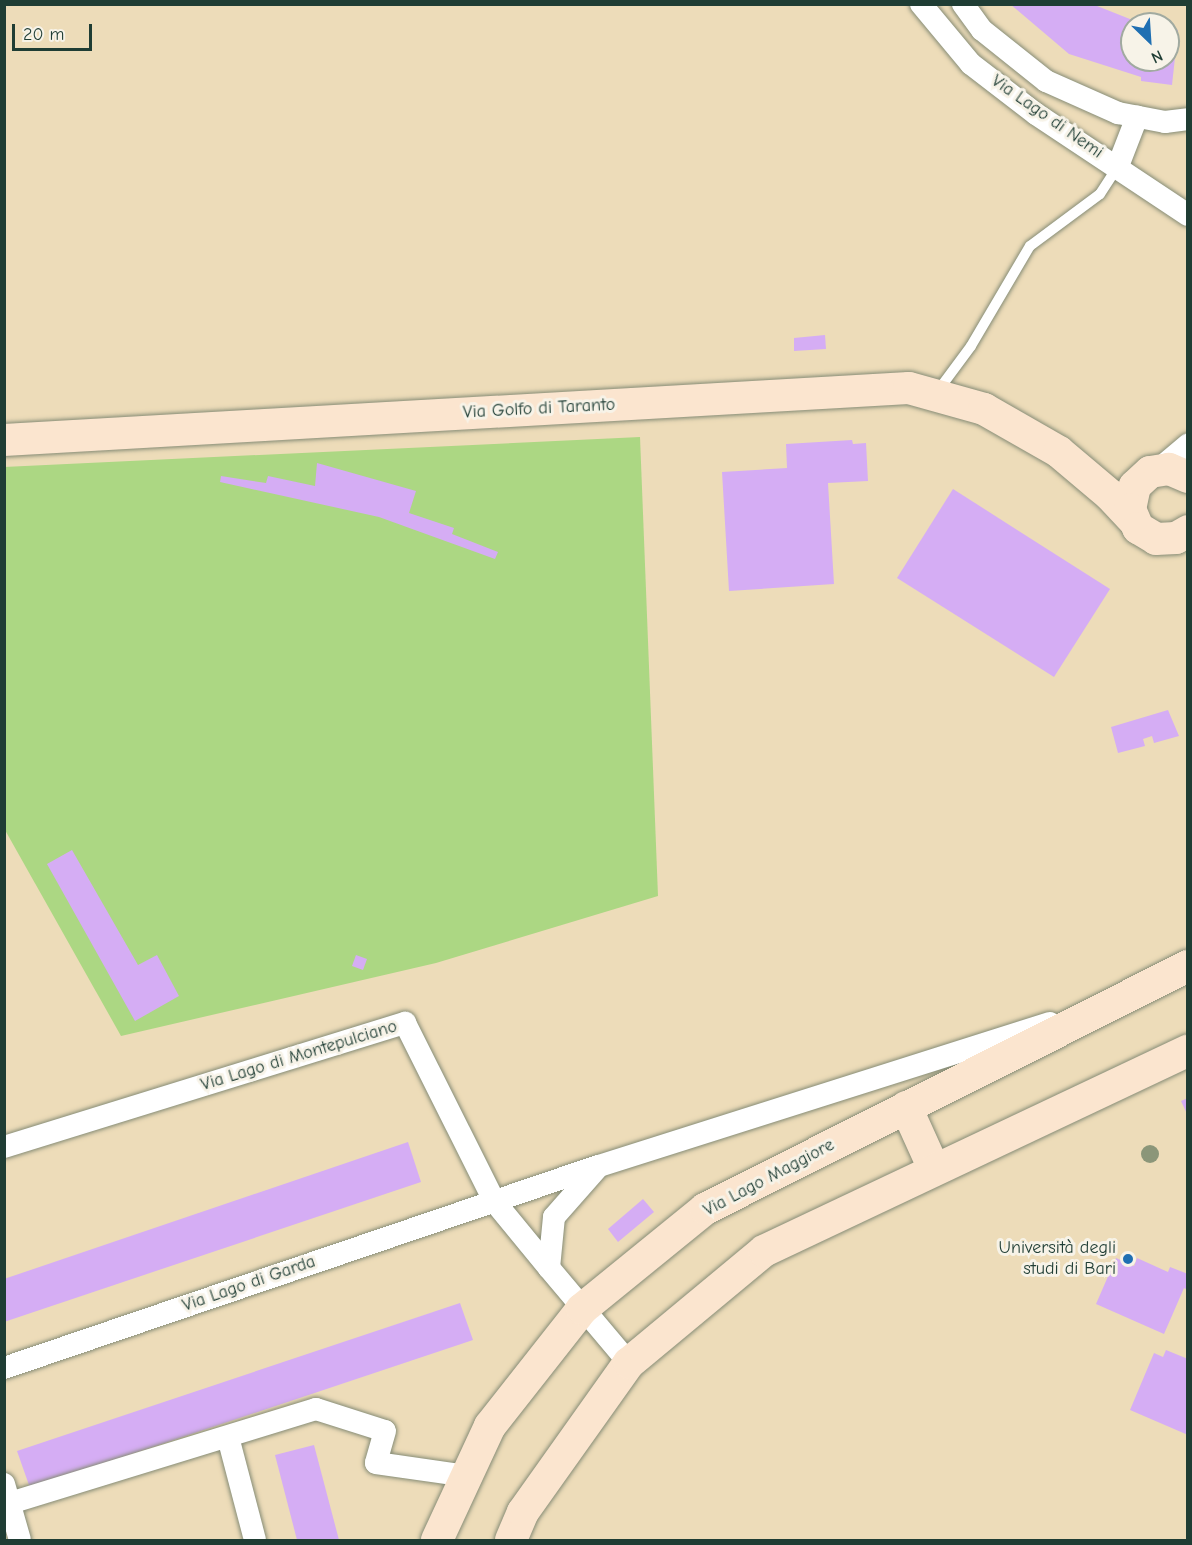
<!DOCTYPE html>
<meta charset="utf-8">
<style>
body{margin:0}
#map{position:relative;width:1192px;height:1545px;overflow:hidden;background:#eddcb9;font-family:"Comic Neue",sans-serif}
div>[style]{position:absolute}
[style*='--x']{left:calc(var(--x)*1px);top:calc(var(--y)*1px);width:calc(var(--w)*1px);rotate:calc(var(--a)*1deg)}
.green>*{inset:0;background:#acd783}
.building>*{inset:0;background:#d5adf4}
.roads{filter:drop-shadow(0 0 2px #868c76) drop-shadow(0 0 2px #868c76)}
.lane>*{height:10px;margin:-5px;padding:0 5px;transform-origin:5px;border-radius:5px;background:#fff}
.street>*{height:22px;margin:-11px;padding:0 11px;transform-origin:11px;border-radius:11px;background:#fff}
.secondary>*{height:32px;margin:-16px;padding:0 16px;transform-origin:16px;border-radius:16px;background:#fbe5cf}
.trees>*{width:18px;height:18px;margin:-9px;border-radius:50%;background:#8b9679}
.dots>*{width:16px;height:16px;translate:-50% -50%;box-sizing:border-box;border:3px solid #f7f3e8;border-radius:50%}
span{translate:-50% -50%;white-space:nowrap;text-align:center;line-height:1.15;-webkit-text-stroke:6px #f7f3e8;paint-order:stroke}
.street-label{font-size:18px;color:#1f3d34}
.poi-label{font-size:18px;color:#1f3d34}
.right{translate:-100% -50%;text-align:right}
.frame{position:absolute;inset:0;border:6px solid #1f3d34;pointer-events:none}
.north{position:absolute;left:1120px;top:12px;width:60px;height:60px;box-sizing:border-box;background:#f7f3e8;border:2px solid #a1aaa0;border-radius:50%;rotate:155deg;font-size:16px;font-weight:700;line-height:24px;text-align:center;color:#1f3d34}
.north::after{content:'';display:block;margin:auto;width:21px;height:27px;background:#1f6fb2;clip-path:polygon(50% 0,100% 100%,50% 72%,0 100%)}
.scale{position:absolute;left:12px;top:24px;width:80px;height:27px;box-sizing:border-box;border:3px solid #1f3d34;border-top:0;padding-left:8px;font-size:18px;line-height:21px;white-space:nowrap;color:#1f3d34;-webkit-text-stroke:4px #f7f3e8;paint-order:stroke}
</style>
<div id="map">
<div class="green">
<i style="clip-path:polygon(640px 437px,658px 896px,436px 963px,121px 1036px,5px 830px,4px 467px)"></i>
</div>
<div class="building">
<i style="clip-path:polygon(1010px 4px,1092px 4px,1140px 23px,1132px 24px,1132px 60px,1168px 60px,1168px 29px,1178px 30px,1172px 85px,1141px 81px,1141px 77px,1069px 54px)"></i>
<i style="clip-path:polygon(825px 335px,826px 349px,794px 351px,794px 338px)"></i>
<i style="clip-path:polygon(852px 440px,853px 444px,866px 443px,868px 481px,828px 483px,834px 584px,729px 591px,722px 472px,787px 468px,786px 444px)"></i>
<i style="clip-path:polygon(317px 463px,416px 491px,409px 513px,454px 528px,452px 534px,498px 552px,495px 559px,379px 517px,220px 482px,221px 476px,266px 483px,268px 476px,315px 486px)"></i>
<i style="clip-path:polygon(953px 489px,1110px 589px,1054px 677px,897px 578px)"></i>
<i style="clip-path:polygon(1168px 710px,1179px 736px,1154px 743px,1152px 736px,1143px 739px,1145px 746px,1118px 753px,1111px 727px)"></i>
<i style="clip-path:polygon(72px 850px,138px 965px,157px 955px,179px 996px,135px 1021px,47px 864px)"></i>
<i style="clip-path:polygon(356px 955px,367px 959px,363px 970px,352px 966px)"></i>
<i style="clip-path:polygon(1188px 1098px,1188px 1116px,1181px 1101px)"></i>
<i style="clip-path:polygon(408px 1142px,421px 1182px,4px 1322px,4px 1279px)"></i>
<i style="clip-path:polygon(643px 1199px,654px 1212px,618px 1242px,608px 1229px)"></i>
<i style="clip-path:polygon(1116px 1258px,1134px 1266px,1137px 1258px,1168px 1272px,1170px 1267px,1188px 1274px,1188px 1290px,1184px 1288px,1164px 1334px,1096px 1304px)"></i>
<i style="clip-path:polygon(460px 1303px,473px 1340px,30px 1488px,17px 1451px)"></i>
<i style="clip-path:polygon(1166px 1350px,1188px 1359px,1188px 1435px,1130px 1410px,1154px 1353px,1163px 1357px)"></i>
<i style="clip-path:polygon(314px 1445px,339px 1540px,297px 1540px,275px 1455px)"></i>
</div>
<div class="roads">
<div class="lane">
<i style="--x:937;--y:392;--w:57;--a:-53.5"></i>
<i style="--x:971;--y:346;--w:116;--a:-59.5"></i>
<i style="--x:1030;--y:246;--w:87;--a:-36.6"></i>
<i style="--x:1100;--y:194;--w:33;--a:-57"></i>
</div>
<div class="street">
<i style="--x:921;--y:4;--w:78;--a:50.2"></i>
<i style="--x:971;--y:64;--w:82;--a:37.6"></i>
<i style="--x:1036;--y:114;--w:182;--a:33.6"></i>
<i style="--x:963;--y:4;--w:32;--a:54"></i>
<i style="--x:982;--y:30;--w:82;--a:38.6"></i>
<i style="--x:1046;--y:81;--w:79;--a:24"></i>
<i style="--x:1118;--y:113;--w:48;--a:10.8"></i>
<i style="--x:1165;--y:122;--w:23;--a:-7"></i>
<i style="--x:1118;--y:166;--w:53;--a:-68.8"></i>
<i style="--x:1159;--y:469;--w:38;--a:-40"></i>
<i style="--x:4;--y:1147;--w:420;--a:-17.2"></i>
<i style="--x:405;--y:1023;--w:199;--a:63.4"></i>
<i style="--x:494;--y:1201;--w:87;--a:50.6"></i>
<i style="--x:629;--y:1363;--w:124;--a:-130.1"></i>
<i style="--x:549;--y:1268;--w:51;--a:-84.4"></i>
<i style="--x:554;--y:1217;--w:68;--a:-48.6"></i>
<i style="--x:599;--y:1166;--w:473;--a:-17.6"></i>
<i style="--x:4;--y:1368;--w:627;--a:-18.78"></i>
<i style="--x:228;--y:1437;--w:106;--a:75.3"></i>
<i style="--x:4;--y:1484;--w:58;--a:74.1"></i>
<i style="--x:10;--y:1503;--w:320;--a:-17.1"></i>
<i style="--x:316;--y:1409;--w:72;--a:17.7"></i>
<i style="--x:385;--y:1431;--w:33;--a:106"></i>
<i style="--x:376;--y:1463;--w:91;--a:8.2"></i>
</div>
<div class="secondary">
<i style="--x:4;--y:440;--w:906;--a:-3.29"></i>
<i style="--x:909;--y:388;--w:78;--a:15.6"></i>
<i style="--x:984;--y:409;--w:86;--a:29.8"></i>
<i style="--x:1059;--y:452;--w:67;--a:40.1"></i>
<i style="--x:1110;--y:495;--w:34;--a:47"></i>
<i style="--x:1188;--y:477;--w:21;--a:-157"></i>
<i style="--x:1169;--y:469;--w:19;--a:171"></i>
<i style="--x:1150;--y:472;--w:21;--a:137"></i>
<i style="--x:1135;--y:486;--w:24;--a:102"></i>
<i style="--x:1130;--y:509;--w:21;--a:67"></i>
<i style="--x:1138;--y:528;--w:21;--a:31"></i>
<i style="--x:1156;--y:539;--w:20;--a:-3"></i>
<i style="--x:1176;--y:538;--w:14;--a:-30"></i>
<i style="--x:906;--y:1107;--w:68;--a:65.7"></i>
<i style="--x:437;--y:1540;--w:126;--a:-65.1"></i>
<i style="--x:490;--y:1426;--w:149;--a:-51.8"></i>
<i style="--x:582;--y:1309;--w:159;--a:-39.1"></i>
<i style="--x:705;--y:1209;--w:541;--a:-26.71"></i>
<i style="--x:511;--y:1540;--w:30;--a:-67"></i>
<i style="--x:523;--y:1512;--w:183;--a:-54.6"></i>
<i style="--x:629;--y:1363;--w:175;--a:-39.7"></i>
<i style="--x:764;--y:1251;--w:469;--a:-25.3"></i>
</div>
</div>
<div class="trees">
<i style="left:1150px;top:1154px"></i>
</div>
<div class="dots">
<i style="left:1128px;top:1259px;background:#1f6fb2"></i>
</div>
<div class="street-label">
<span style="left:1047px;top:117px;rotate:35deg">Via Lago di Nemi</span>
<span style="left:539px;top:409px;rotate:-3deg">Via Golfo di Taranto</span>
<span style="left:299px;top:1056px;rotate:-17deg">Via Lago di Montepulciano</span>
<span style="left:769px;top:1178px;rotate:-28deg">Via Lago Maggiore</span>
<span style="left:249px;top:1284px;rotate:-19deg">Via Lago di Garda</span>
</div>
<div class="poi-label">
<span class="right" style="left:1116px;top:1259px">Università degli<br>studi di Bari</span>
</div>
<div class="frame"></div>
<div class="north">N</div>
<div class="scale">20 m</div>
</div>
